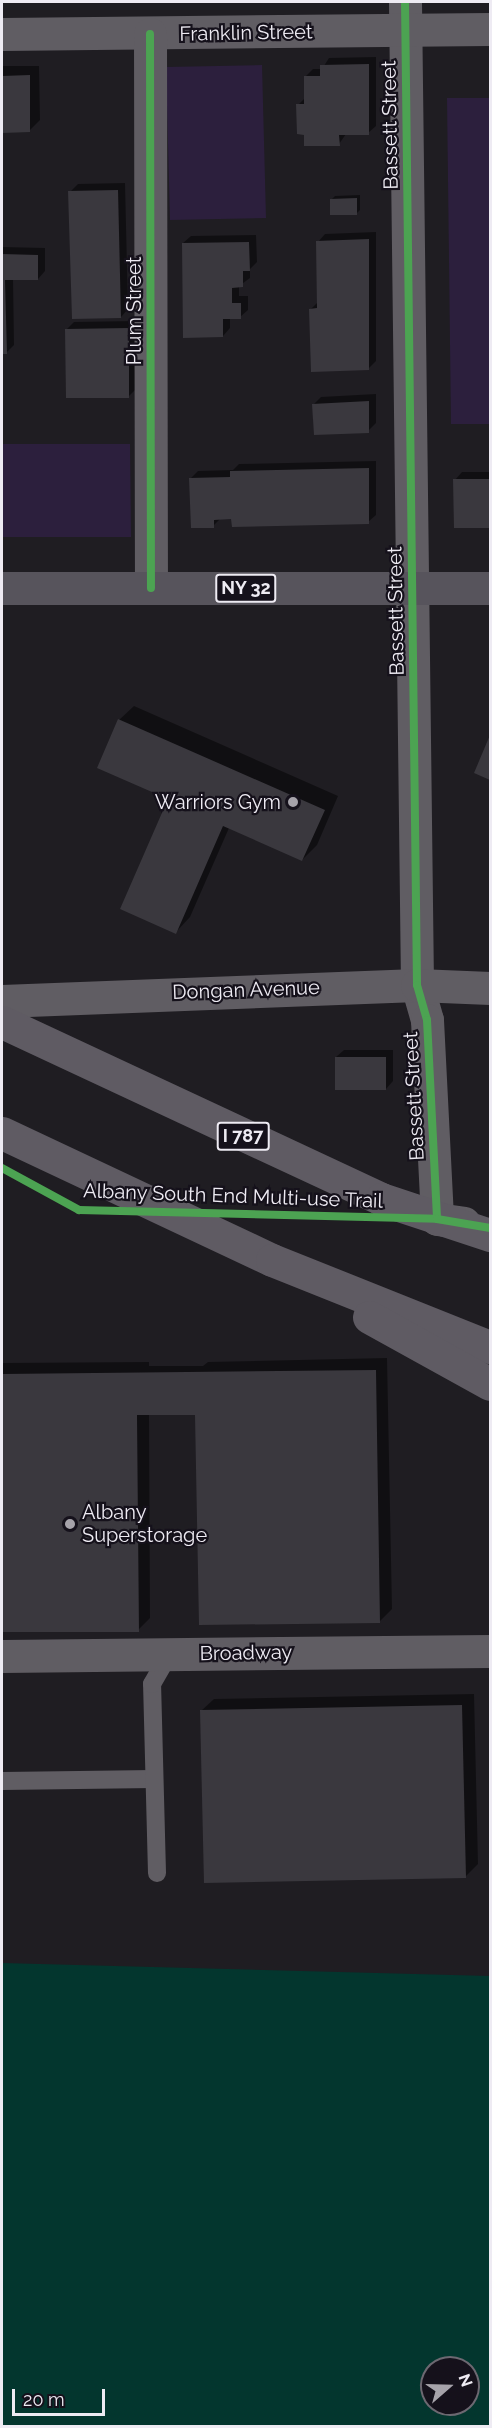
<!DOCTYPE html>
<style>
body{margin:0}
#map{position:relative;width:492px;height:2428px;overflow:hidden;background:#1f1d22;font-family:Raleway,sans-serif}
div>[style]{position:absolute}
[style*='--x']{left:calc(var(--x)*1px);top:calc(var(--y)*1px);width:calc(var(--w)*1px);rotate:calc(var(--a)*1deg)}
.green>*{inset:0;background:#2c1f3d}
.water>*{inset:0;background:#03362e}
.shadow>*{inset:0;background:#0007}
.building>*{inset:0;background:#3a383e}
.service>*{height:18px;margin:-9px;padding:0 9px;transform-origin:9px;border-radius:9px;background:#605d63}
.minor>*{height:33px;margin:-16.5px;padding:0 16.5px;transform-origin:16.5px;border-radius:16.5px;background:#605d63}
.tertiary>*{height:33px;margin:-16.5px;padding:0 16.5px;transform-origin:16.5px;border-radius:16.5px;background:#605d63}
.primary>*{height:33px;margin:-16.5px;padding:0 16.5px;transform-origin:16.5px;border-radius:16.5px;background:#57545c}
.motorway>*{height:33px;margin:-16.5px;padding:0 16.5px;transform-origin:16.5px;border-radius:16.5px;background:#5f5b63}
.cycleway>*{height:8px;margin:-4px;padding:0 4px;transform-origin:4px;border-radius:4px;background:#4ca352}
.dots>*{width:16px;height:16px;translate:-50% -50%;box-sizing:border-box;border:3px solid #15111b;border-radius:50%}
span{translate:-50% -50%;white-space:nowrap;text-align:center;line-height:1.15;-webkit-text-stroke:4.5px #15111b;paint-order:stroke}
.shield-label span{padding:2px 4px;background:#15111b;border:2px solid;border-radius:4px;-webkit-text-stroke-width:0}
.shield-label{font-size:18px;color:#eeebf3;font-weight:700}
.street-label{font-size:20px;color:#eeebf3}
.poi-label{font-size:20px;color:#eeebf3}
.right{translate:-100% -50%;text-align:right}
.left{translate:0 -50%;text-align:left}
.frame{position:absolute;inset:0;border:3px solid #eeebf3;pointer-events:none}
.north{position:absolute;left:420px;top:2356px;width:60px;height:60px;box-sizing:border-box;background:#15111b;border:2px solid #6c6871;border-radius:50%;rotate:70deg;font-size:16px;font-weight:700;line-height:24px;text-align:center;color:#eeebf3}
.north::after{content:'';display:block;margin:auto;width:21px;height:27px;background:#a6a3aa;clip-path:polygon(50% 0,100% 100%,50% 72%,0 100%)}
.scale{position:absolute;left:12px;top:2389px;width:93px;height:27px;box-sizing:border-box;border:3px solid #eeebf3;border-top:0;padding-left:8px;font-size:18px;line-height:21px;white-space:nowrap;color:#eeebf3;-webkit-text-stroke:4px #15111b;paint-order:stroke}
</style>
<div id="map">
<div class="green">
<i style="clip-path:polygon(262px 65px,266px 218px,170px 220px,166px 67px)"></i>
<i style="clip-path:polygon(447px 98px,490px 98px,490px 424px,451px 424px)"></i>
<i style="clip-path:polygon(2px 444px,130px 444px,131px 537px,2px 537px)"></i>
</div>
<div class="water">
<i style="clip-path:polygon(evenodd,2px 1963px,490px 1976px,490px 2426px,2px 2426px,2px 1963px,432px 2368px,468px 2368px,468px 2404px,432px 2404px,432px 2368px)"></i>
</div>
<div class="shadow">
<i style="clip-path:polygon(376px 57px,376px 126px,368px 133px,346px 134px,339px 144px,306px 133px,298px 105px,306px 97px,306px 76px,313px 69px,322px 69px,329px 58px)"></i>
<i style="clip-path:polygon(2px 66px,39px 66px,40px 120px,29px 131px,2px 131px)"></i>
<i style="clip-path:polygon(125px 183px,128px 309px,121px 317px,70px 192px,78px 184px)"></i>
<i style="clip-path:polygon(360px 195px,360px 210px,356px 214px,332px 199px,335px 196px)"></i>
<i style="clip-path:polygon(376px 232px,376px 361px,368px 369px,310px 310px,318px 302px,318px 242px,325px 234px)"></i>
<i style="clip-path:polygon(256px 235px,257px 262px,250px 269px,250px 278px,239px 286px,239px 296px,248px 296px,248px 310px,240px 317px,230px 318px,230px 328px,223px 336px,183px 243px,191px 236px)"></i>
<i style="clip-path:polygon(2px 247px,45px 248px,45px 271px,38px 279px,13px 278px,14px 345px,6px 353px,2px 353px)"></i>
<i style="clip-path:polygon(136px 321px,136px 389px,129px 396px,67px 329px,74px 322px)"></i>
<i style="clip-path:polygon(376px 394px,376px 423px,368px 431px,314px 404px,321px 397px)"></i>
<i style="clip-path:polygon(376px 461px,376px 515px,368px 522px,232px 518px,221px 518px,213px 526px,191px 478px,198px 471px,233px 470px,239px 464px)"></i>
<i style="clip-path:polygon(462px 472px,490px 472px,490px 526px,456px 527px,455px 480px)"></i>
<i style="clip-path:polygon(134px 706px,338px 796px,317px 845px,302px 860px,229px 828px,190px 917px,176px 932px,170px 799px,119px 720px)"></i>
<i style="clip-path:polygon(490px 738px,490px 779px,476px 773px)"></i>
<i style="clip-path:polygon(344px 1050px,393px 1050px,393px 1081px,386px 1089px,336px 1057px)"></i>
<i style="clip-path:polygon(387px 1358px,392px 1609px,380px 1621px,196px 1411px,149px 1414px,150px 1618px,138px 1630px,2px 1631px,2px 1363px,149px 1362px,149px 1366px,203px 1366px,208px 1362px)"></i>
<i style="clip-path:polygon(474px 1694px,478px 1864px,466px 1876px,201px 1711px,214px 1699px)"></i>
</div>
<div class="building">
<i style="clip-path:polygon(369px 64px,369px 135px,339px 135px,340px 146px,304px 146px,304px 135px,297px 134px,296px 104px,304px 104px,304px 76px,320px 76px,320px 65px)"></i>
<i style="clip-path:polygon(30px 75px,30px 132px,2px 133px,2px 76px)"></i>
<i style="clip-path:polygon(118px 190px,121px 318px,72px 319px,68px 191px)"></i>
<i style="clip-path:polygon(357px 198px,357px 215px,330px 215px,330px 199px)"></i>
<i style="clip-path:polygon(369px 239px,369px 370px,311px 372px,309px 309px,317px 308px,316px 241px)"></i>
<i style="clip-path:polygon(249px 242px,250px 271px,243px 271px,243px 287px,232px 288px,232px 303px,241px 303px,241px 319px,223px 319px,223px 337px,183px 338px,182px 243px)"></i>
<i style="clip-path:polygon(2px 254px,38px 255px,38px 280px,5px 280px,7px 354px,2px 354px)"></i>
<i style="clip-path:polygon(129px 328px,129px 398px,66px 398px,65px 329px)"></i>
<i style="clip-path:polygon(369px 401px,369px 433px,314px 435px,312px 404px)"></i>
<i style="clip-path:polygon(369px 468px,369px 524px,232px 527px,231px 519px,214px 520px,214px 528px,191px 528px,189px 478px,230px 477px,230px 471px)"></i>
<i style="clip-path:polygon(453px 479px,490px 479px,490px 528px,454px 528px)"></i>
<i style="clip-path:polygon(118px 719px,325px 810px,302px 861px,223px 826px,176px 934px,120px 909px,168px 799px,97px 768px)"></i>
<i style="clip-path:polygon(490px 735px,490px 780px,474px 773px)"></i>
<i style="clip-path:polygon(335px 1057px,386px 1057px,386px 1090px,335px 1090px)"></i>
<i style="clip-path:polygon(376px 1370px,380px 1623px,199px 1625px,195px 1415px,137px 1415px,139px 1632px,2px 1632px,2px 1374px)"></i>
<i style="clip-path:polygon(462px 1705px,466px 1878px,204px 1883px,200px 1710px)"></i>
</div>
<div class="service">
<i style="--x:2;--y:1781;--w:152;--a:-0.8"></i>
<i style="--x:157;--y:1873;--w:189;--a:-91.5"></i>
<i style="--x:152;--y:1684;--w:34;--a:-60"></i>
</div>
<div class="minor">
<i style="--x:405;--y:2;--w:983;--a:89.3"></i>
<i style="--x:417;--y:985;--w:36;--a:74"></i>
<i style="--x:427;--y:1020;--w:199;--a:87.1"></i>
<i style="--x:437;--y:1219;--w:27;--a:8"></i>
<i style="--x:2;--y:34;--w:488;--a:-0.6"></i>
<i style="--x:150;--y:34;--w:554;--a:89.9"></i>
<i style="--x:2;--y:1001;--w:415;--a:-2.2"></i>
<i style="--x:417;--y:985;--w:73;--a:2.4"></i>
</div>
<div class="tertiary">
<i style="--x:2;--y:1656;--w:488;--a:-0.6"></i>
</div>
<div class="primary">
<i style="--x:2;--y:588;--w:488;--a:0"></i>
</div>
<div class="motorway">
<i style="--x:2;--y:1022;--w:418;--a:25"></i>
<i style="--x:381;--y:1199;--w:115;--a:18.3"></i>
<i style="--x:2;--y:1133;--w:298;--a:25.2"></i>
<i style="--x:272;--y:1260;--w:235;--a:21.8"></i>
<i style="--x:369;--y:1317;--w:138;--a:29"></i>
</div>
<div class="cycleway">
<i style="--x:405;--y:2;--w:983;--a:89.3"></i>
<i style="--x:417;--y:985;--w:36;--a:74"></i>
<i style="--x:427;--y:1020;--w:199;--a:87.1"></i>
<i style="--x:150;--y:34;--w:554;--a:89.9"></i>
<i style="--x:2;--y:1168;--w:88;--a:28.6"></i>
<i style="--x:79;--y:1210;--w:358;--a:1.4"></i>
<i style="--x:437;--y:1219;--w:54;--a:9.6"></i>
</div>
<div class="dots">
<i style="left:293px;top:802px;background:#a6a3aa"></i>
<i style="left:70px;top:1524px;background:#a6a3aa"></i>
</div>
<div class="shield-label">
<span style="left:246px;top:588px">NY 32</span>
<span style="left:243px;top:1136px">I 787</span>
</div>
<div class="street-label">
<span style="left:246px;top:33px;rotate:-1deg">Franklin Street</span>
<span style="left:390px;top:125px;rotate:-91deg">Bassett Street</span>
<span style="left:134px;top:311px;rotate:-90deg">Plum Street</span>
<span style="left:396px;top:611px;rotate:-91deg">Bassett Street</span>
<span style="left:246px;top:990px;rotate:-2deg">Dongan Avenue</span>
<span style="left:414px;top:1096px;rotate:-93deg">Bassett Street</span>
<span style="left:233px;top:1196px;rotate:2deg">Albany South End Multi-use Trail</span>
<span style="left:246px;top:1653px;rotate:-1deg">Broadway</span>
</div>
<div class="poi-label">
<span class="right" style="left:281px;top:802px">Warriors Gym</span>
<span class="left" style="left:82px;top:1524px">Albany<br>Superstorage</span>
</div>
<div class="frame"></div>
<div class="north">N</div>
<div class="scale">20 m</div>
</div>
